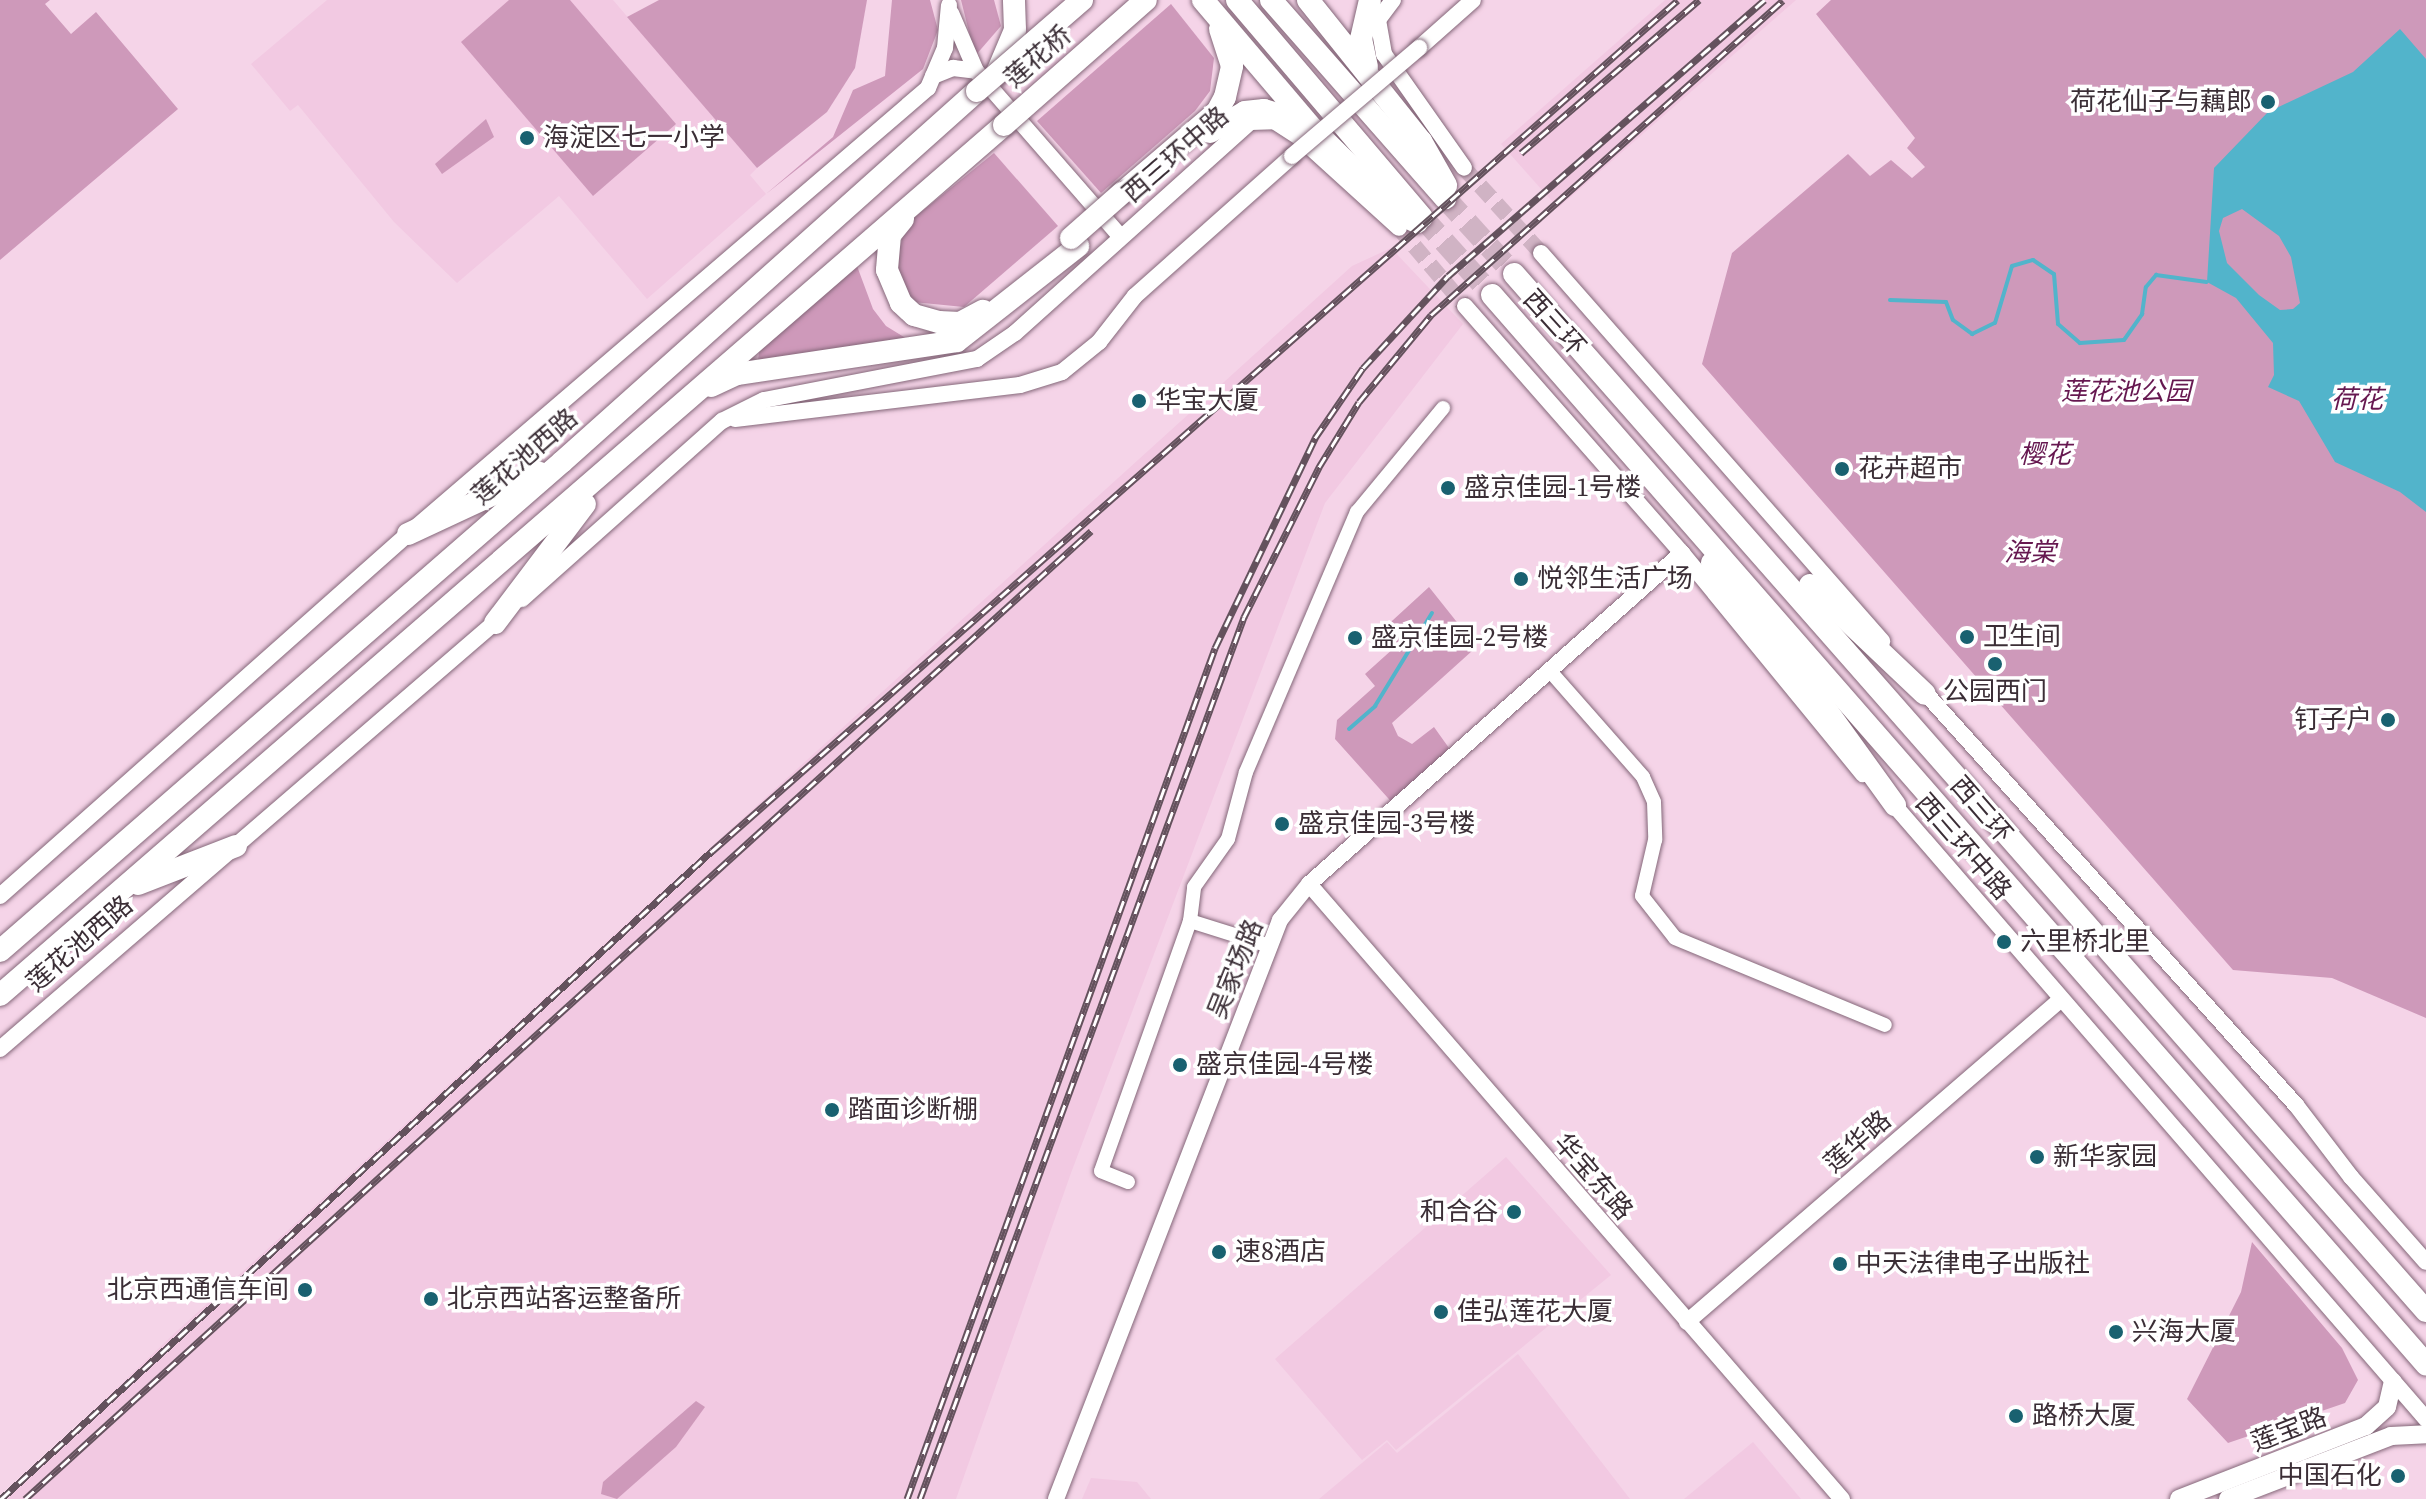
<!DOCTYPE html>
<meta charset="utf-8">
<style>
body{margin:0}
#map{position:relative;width:2426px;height:1499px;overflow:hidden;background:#f5d4e8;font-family:"Source Serif 4","Noto Sans SC",serif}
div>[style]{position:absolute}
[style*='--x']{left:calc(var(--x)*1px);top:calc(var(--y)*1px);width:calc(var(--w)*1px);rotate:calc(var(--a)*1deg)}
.built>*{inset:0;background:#f2c9e2}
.green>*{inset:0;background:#ce99ba}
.water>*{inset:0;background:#52b4cb}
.stream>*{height:4px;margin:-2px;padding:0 2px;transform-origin:2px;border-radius:2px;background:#52b4cb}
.tertiary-tunnel>*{height:16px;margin-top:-8px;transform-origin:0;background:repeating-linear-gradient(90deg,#d0b3c4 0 16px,transparent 0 24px)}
.trunk-tunnel>*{height:22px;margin-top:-11px;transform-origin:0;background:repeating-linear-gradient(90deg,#d0b3c4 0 22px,transparent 0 33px)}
.roads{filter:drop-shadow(0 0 2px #846779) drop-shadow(0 0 2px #846779)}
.minor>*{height:14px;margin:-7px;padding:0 7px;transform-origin:7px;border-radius:7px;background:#fff}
.tertiary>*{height:16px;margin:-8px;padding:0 8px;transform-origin:8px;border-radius:8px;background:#fff}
.secondary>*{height:18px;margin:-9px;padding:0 9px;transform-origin:9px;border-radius:9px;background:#fff}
.trunk>*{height:22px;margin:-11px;padding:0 11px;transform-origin:11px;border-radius:11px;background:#fff}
.rail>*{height:7px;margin-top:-3.5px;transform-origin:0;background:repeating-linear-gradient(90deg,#fff 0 12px,#64525d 0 24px);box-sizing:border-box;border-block:2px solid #64525d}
.bridges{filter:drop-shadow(0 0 2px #846779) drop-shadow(0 0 2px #846779)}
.tertiary-bridge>*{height:16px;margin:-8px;padding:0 8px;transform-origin:8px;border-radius:8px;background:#fff}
.trunk-bridge>*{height:22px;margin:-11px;padding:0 11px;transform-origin:11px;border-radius:11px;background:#fff}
.dots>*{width:22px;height:22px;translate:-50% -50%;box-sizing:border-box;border:4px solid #fff;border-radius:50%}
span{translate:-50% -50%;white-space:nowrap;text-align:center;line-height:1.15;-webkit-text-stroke:7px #fff;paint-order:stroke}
.street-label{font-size:26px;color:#3b2e36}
.poi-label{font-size:26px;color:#3b2e36}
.right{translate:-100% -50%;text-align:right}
.left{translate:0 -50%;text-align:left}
.park-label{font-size:26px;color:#661850;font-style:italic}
</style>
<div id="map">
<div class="built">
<i style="clip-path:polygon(327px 0,613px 0,757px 168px,750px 175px,766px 194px,647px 299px,559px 196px,457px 283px,394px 222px,298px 105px,290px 111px,251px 64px)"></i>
<i style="clip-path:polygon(1665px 0,1796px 0,1558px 208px,1501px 144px)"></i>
<i style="clip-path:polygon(1391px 248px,1463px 324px,1325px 503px,1071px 1173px,956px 1499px,0 1499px,177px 1331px,1352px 266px)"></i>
<i style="clip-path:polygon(1506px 1157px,1611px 1275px,1396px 1450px,1387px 1440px,1362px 1460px,1275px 1359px)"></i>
<i style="clip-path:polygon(1518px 1354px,1630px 1499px,1319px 1499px,1387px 1442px,1397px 1453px)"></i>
<i style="clip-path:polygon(1753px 1442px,1801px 1499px,1684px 1499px)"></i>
<i style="clip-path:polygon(1091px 1478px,1137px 1482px,1151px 1499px,1082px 1499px)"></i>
</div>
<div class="green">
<i style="clip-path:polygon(0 0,50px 0,45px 4px,71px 34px,96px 12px,178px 109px,0 260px)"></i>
<i style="clip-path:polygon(509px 0,570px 0,676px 124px,593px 196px,461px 42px)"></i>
<i style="clip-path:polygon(659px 0,867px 0,855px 68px,827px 112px,757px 168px,627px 17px)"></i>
<i style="clip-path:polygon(892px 0,930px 0,938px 30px,923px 69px,766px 194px,833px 137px,853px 90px,885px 76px)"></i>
<i style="clip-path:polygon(961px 0,994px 0,1001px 26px,975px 56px)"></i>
<i style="clip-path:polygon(1831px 0,2426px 0,2426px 1018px,2332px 978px,2233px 970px,1702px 364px,1732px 253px,1848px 154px,1870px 176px,1891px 160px,1912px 178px,1925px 167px,1907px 148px,1915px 138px,1816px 14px)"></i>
<i style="clip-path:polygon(1171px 4px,1214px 58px,1210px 91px,1195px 111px,1101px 193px,1037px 121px)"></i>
<i style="clip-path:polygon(486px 119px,494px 137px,442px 174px,435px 164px)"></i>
<i style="clip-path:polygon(994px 153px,1058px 226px,964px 307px,913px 302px,895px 271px,905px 225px)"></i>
<i style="clip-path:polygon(857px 266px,873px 309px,886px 326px,912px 342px,758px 361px,759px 352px)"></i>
<i style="clip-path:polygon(1429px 587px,1464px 631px,1472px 651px,1392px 723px,1398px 736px,1412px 744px,1434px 727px,1454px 755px,1396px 807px,1335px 739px,1337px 720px,1375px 686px,1365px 674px,1395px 647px,1381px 631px)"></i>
<i style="clip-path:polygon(2252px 1242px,2342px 1348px,2358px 1380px,2345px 1403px,2228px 1443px,2187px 1399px,2241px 1292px)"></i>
<i style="clip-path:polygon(696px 1401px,705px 1407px,676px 1447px,617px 1499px,601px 1494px,603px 1482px)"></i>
</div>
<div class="water">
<i style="clip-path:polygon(evenodd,2400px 29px,2426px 59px,2426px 512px,2400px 492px,2335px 462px,2299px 401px,2268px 387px,2274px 375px,2273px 343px,2236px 298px,2207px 282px,2214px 168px,2268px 112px,2353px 72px,2400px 29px,2242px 209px,2279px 236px,2291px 257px,2300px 303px,2293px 309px,2280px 310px,2259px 295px,2227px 263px,2219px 231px,2223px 218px,2242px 209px)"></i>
</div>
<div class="stream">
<i style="--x:1890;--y:300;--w:56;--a:2"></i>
<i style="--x:1946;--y:302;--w:19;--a:69"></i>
<i style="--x:1953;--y:320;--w:24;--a:36"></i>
<i style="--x:1972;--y:334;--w:25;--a:-26"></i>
<i style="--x:1995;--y:323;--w:59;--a:-73.4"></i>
<i style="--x:2012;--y:266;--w:22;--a:-16"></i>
<i style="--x:2033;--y:260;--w:25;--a:34"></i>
<i style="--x:2054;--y:274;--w:50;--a:85.4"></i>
<i style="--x:2058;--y:324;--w:29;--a:41"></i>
<i style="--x:2080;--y:343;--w:44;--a:-3.9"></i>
<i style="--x:2124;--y:340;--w:32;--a:-55"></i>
<i style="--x:2142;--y:314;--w:27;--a:-82"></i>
<i style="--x:2146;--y:287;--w:16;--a:-50"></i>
<i style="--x:2156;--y:275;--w:51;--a:7.8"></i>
<i style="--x:1349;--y:729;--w:35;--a:-41"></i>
<i style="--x:1375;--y:706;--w:109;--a:-58.5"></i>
</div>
<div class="tertiary-tunnel">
<i style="--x:1464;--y:168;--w:115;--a:47.8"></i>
<i style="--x:1399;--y:228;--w:102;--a:49.8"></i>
</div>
<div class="trunk-tunnel">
<i style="--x:1445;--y:198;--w:103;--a:47.8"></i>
<i style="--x:1422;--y:217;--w:105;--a:48.1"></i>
</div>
<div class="roads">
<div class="minor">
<i style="--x:1550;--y:671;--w:141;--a:48.7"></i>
<i style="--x:1643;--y:777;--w:27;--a:66"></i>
<i style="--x:1654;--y:802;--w:38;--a:88"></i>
<i style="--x:1655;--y:840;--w:57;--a:103.1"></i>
<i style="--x:1642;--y:896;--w:53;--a:51.8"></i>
<i style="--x:1675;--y:938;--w:227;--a:22.5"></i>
<i style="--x:1190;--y:921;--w:84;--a:17.4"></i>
<i style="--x:1128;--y:1182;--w:29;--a:-158"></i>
<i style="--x:1101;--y:1171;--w:265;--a:-70.4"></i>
<i style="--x:1190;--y:921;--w:34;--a:-83"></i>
<i style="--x:1194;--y:887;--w:59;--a:-54.7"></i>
<i style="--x:1228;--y:839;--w:69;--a:-75"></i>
<i style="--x:1246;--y:772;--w:283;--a:-66.9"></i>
<i style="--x:1357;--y:512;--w:135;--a:-50.4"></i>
</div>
<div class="tertiary">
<i style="--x:1393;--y:0;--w:25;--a:127"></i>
<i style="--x:1378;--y:20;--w:35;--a:80"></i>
<i style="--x:1384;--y:54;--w:139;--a:54.9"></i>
<i style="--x:1419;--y:48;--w:72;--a:-41.6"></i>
<i style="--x:976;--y:71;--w:219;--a:48.9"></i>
<i style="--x:933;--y:76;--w:22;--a:-22"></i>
<i style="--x:953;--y:68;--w:23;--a:7"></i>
<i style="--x:976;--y:71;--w:63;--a:-113.3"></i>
<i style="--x:1541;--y:253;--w:517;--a:48.69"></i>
<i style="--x:1465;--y:306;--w:329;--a:48.7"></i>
<i style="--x:1682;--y:553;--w:286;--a:50.7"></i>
<i style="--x:735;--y:419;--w:287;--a:-6.8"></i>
<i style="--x:1020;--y:385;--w:44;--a:-17.2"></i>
<i style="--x:1062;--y:372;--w:48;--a:-39"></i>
<i style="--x:1099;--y:342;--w:58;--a:-52"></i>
<i style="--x:1135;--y:296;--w:210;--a:-41.7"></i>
<i style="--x:522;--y:599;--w:268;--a:-41.7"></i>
<i style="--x:722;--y:421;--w:47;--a:-26.6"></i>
<i style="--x:764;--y:400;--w:217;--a:-10.9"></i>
<i style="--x:977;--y:359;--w:46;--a:-34.4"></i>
<i style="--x:1015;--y:333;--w:316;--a:-41.9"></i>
<i style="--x:1250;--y:122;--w:24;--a:-2"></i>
<i style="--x:1274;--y:121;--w:30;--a:33"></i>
<i style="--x:1299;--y:137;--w:135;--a:42.3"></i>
<i style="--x:1920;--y:687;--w:562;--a:48.03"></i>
<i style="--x:2296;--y:1105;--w:91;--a:52.6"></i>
<i style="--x:2351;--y:1177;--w:113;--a:48.6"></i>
<i style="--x:1888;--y:798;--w:822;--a:49.1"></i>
<i style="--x:1309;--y:884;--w:814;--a:49.09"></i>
<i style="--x:0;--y:896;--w:545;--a:-41.58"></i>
<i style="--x:408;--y:534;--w:685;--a:-40.62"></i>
<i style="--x:928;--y:88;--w:43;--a:-67"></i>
<i style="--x:945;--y:48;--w:43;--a:-84.7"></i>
<i style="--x:0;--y:1049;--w:662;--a:-40.77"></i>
<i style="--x:1687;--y:1322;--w:494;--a:-40.8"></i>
<i style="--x:1056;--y:1499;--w:621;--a:-68.85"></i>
<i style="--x:1280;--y:920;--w:46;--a:-51.1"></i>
<i style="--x:1309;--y:884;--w:499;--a:-41.6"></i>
</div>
<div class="secondary">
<i style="--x:2179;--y:1499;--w:201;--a:-21.3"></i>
<i style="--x:2366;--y:1426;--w:28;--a:-42"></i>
<i style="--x:2387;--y:1407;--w:26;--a:-77"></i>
<i style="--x:2228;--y:1499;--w:175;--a:-21.1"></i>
<i style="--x:2391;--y:1436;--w:35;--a:-3"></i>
</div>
<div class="trunk">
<i style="--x:1203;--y:0;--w:167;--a:49.6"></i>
<i style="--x:1311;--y:127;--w:124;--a:44.7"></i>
<i style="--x:1399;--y:214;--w:20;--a:24"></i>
<i style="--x:1237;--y:0;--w:285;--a:49.6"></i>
<i style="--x:1271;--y:0;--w:264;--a:48.7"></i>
<i style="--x:1308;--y:0;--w:181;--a:51.3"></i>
<i style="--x:1421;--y:141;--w:51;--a:60.4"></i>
<i style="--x:1367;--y:67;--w:29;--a:-102"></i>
<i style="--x:1361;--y:39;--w:40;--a:-77"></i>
<i style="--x:996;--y:75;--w:49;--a:-67.1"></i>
<i style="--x:1015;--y:30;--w:30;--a:-92"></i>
<i style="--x:1210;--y:132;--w:40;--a:-29.7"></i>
<i style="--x:1245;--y:112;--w:19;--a:-6"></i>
<i style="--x:1264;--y:110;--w:41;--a:17.1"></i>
<i style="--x:1122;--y:193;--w:125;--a:-40.5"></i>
<i style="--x:1217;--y:112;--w:17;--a:-62"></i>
<i style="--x:1225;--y:97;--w:32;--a:-77"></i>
<i style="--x:1232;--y:66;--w:39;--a:-108"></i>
<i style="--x:903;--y:219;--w:21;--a:129"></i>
<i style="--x:890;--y:235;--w:35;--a:95"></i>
<i style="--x:887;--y:270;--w:36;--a:67"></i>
<i style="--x:901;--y:303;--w:18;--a:43"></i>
<i style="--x:914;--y:315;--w:26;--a:16"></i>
<i style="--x:939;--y:322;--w:21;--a:3"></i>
<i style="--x:960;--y:323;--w:26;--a:-28"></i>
<i style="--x:1514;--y:274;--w:1381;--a:48.67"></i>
<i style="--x:1492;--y:295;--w:1420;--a:48.86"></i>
<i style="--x:711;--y:386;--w:29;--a:-25"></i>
<i style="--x:737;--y:374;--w:222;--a:-8.5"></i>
<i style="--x:957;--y:341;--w:154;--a:-38.1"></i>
<i style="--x:408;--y:534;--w:145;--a:-25"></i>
<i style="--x:1712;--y:563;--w:109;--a:50.6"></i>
<i style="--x:1781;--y:647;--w:195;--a:54.2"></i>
<i style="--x:1810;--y:585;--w:158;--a:43.5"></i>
<i style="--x:495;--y:623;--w:149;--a:-52.9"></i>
<i style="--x:138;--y:884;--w:105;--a:-21.2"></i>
<i style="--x:0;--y:951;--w:745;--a:-41.03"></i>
<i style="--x:562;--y:462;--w:557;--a:-41.8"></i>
<i style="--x:0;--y:995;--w:1329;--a:-40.91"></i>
</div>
</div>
<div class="rail">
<i style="--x:1521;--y:153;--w:235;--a:-40.7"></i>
<i style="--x:1;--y:1499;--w:962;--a:-42.35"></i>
<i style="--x:712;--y:851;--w:1287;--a:-41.38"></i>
<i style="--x:25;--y:1499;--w:1440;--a:-42.24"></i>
<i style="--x:907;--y:1499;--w:905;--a:-70.1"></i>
<i style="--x:1215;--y:648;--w:233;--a:-64.5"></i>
<i style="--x:1315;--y:438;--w:85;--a:-55.6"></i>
<i style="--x:1363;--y:368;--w:125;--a:-47.3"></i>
<i style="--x:1448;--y:276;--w:420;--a:-41.1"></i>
<i style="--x:920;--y:1499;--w:940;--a:-69.83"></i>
<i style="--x:1244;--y:617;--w:168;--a:-63.4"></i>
<i style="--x:1319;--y:467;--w:76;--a:-58.4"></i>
<i style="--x:1359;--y:402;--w:113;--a:-50.4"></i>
<i style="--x:1431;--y:315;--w:472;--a:-41.8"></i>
</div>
<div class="bridges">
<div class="tertiary-bridge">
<i style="--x:1292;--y:156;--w:167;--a:-40.4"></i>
</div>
<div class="trunk-bridge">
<i style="--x:977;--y:91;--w:139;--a:-40.9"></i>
<i style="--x:1004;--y:125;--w:189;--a:-41.4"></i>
<i style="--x:1071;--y:238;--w:68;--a:-41.4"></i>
</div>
</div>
<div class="dots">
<i style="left:2268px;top:102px;background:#196170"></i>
<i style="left:527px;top:138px;background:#196170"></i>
<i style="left:1139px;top:401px;background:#196170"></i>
<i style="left:1842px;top:469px;background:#196170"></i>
<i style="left:1448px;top:488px;background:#196170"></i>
<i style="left:1521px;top:579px;background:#196170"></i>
<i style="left:1967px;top:637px;background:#196170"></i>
<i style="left:1355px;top:638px;background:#196170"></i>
<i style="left:1995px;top:664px;background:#196170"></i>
<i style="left:2388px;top:720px;background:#196170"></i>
<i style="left:1282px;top:824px;background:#196170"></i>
<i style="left:2004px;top:942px;background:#196170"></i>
<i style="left:1180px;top:1065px;background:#196170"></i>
<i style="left:832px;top:1110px;background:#196170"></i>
<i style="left:2037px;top:1157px;background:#196170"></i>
<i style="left:1514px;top:1212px;background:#196170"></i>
<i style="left:1219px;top:1252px;background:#196170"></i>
<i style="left:1840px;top:1264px;background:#196170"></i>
<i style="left:305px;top:1290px;background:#196170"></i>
<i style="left:431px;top:1299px;background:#196170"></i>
<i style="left:1441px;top:1312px;background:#196170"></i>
<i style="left:2116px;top:1332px;background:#196170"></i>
<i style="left:2016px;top:1416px;background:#196170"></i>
<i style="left:2398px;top:1476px;background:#196170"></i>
</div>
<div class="street-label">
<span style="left:1038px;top:57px;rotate:-41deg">莲花桥</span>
<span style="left:1176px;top:155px;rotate:-41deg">西三环中路</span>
<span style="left:1554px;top:323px;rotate:48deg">西三环</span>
<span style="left:525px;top:457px;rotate:-41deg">莲花池西路</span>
<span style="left:1981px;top:810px;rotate:49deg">西三环</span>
<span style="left:1963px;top:847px;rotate:49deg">西三环中路</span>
<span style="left:80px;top:944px;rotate:-41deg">莲花池西路</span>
<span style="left:1236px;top:969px;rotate:-68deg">吴家场路</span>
<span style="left:1858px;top:1142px;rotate:-41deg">莲华路</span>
<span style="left:1593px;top:1177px;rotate:49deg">华宝东路</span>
<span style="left:2289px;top:1430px;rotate:-21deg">莲宝路</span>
</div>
<div class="poi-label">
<span class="right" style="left:2252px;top:102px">荷花仙子与藕郎</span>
<span class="left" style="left:543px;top:138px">海淀区七一小学</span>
<span class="left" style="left:1155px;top:401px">华宝大厦</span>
<span class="left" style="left:1858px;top:469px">花卉超市</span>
<span class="left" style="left:1464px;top:488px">盛京佳园-1号楼</span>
<span class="left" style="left:1537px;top:579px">悦邻生活广场</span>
<span class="left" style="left:1983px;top:637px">卫生间</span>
<span class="left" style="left:1371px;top:638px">盛京佳园-2号楼</span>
<span style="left:1995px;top:692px">公园西门</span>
<span class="right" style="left:2372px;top:720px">钉子户</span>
<span class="left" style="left:1298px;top:824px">盛京佳园-3号楼</span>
<span class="left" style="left:2020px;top:942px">六里桥北里</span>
<span class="left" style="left:1196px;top:1065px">盛京佳园-4号楼</span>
<span class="left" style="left:848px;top:1110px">踏面诊断棚</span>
<span class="left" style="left:2053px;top:1157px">新华家园</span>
<span class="right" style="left:1498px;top:1212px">和合谷</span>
<span class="left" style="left:1235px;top:1252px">速8酒店</span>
<span class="left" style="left:1856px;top:1264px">中天法律电子出版社</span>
<span class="right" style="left:289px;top:1290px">北京西通信车间</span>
<span class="left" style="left:447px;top:1299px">北京西站客运整备所</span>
<span class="left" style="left:1457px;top:1312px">佳弘莲花大厦</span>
<span class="left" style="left:2132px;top:1332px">兴海大厦</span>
<span class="left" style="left:2032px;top:1416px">路桥大厦</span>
<span class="right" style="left:2382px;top:1476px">中国石化</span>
</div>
<div class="park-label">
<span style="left:2126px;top:392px">莲花池公园</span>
<span style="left:2357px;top:400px">荷花</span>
<span style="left:2045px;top:455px">樱花</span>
<span style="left:2030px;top:553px">海棠</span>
</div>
</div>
